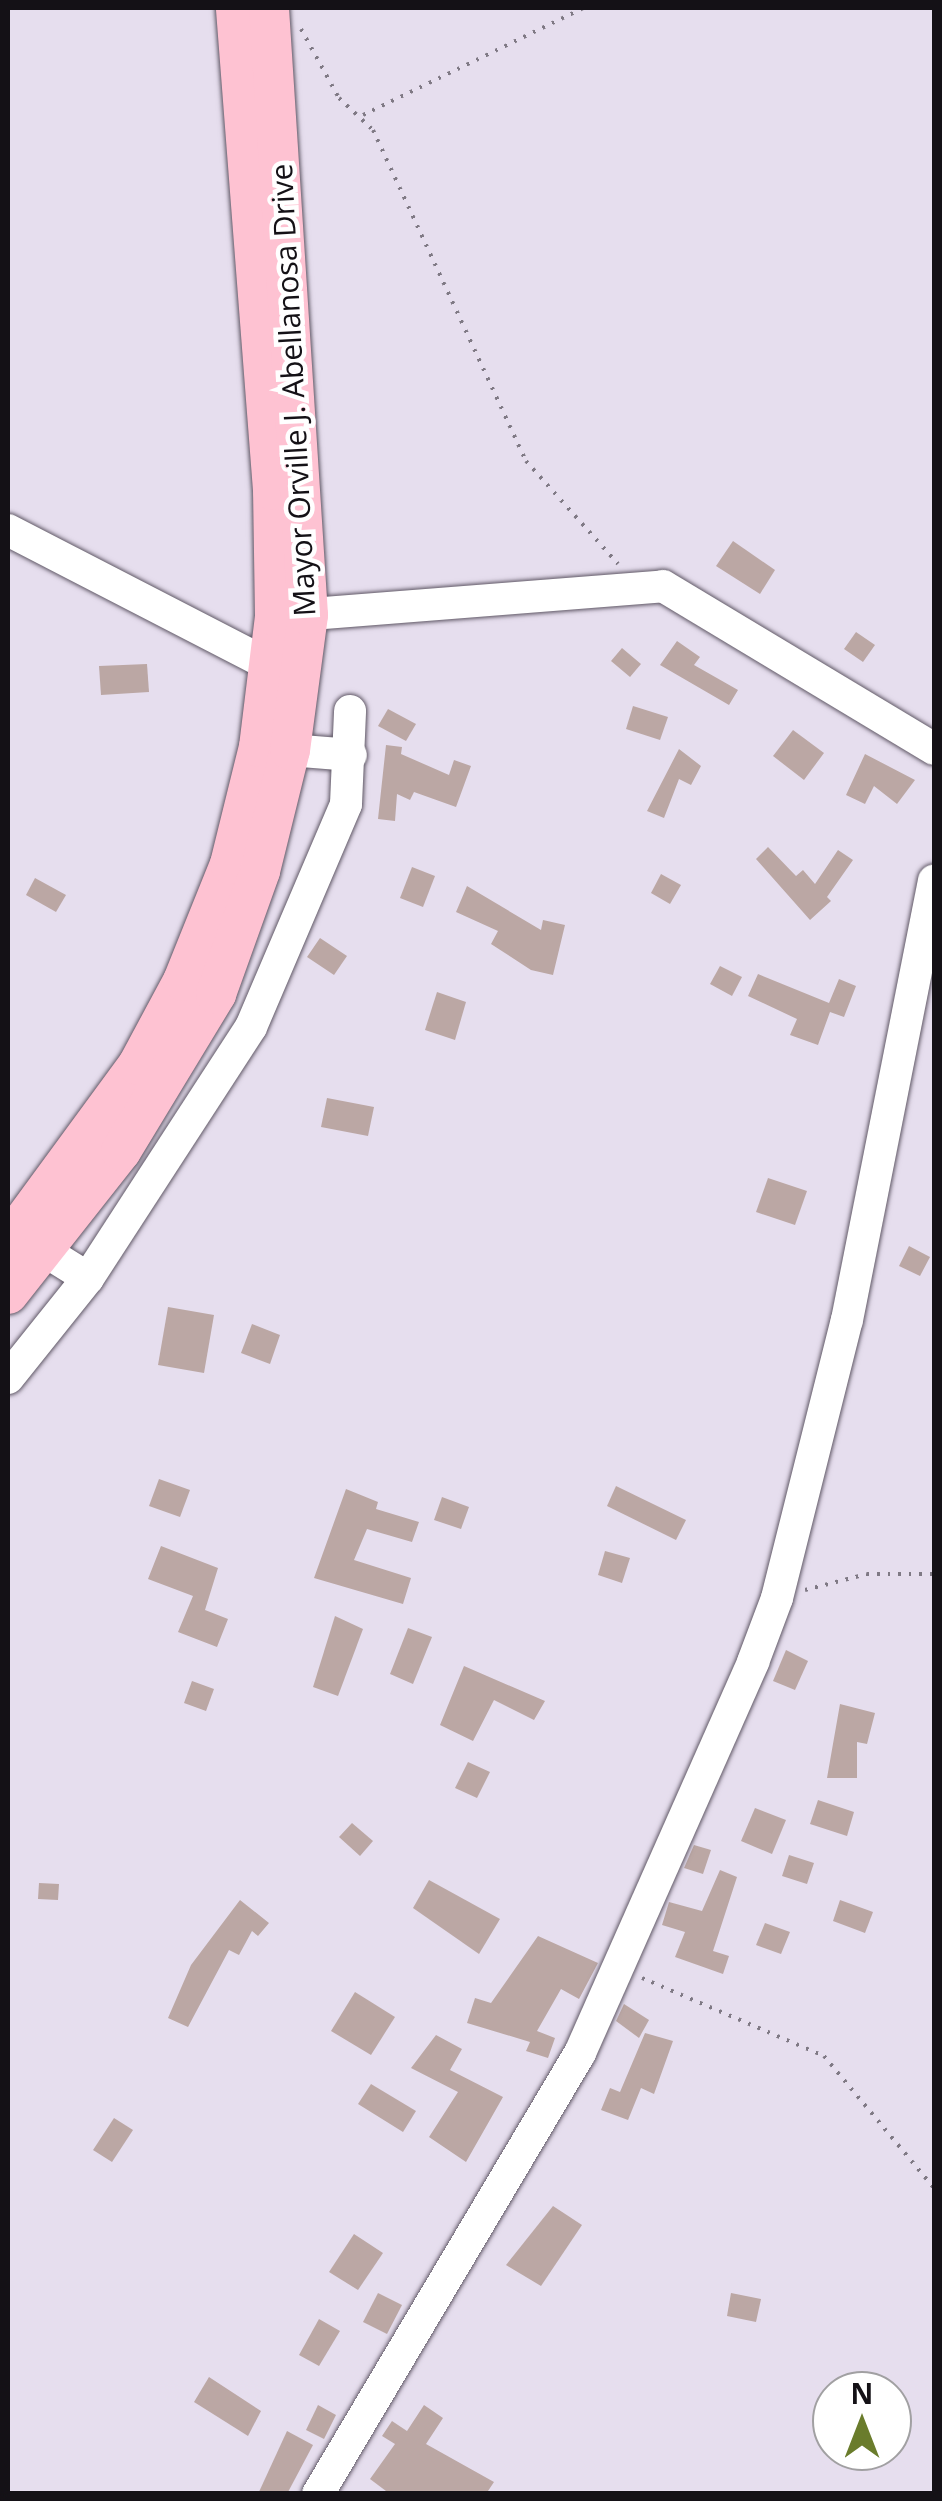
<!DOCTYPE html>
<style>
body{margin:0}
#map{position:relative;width:942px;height:2501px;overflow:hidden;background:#e6deee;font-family:"Open Sans",sans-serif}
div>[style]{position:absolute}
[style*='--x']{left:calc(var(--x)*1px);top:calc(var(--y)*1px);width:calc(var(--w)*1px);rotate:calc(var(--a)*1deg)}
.building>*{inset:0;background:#bba7a4}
.path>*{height:4px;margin-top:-2px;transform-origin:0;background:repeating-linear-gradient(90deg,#7f7984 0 2.5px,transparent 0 10.5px)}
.roads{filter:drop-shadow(0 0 2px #605866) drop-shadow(0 0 2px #605866)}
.minor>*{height:32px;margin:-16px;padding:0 16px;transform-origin:16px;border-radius:16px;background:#fff}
.major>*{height:40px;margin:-20px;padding:0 20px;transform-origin:20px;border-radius:20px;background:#fec2d2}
span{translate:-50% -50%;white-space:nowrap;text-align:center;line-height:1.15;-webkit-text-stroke:9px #fff;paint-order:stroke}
.street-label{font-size:30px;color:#141116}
.frame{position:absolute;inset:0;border:10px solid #141116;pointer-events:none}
.north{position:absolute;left:812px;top:2371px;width:100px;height:100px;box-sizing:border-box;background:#fff;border:2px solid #a1a0a2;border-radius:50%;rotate:0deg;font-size:28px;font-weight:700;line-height:40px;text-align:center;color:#141116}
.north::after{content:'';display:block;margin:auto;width:35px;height:45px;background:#6a7c2c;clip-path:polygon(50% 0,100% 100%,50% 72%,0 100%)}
</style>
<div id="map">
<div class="building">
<i style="clip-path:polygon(733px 541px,775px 570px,760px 594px,716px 566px)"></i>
<i style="clip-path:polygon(856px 632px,875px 645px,863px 662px,844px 649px)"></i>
<i style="clip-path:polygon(677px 641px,700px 657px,694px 665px,738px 690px,729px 705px,660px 665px)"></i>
<i style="clip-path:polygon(622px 648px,641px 664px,630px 677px,611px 661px)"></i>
<i style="clip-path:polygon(147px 664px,149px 692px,101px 695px,99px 666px)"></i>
<i style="clip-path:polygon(633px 706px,668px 717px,660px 740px,626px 729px)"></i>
<i style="clip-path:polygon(388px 709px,416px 724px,406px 741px,378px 726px)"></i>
<i style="clip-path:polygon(793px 730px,824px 753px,804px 780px,773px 756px)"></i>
<i style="clip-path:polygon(386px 745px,402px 747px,401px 754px,449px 775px,454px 760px,471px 766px,456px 807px,414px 792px,410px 800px,397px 794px,395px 821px,378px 819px)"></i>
<i style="clip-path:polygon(679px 749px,701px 766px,691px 785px,679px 779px,664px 818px,647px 811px)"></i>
<i style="clip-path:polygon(865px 754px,915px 780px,897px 804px,874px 786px,865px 804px,846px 795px)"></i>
<i style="clip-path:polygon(768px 847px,796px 876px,803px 870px,815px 884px,838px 850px,853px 860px,827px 897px,831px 901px,810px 920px,756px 859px)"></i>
<i style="clip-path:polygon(412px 867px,435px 876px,423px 907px,400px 898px)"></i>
<i style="clip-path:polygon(661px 874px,681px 885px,670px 904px,651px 893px)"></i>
<i style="clip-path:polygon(35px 878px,66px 895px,56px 912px,26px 895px)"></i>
<i style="clip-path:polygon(467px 886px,541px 930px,543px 920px,565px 925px,553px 975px,531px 970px,491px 944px,498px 931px,456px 912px)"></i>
<i style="clip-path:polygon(320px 938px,347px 956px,334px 975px,307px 957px)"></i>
<i style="clip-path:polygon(720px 966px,742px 977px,732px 996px,710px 984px)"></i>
<i style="clip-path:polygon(758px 974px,829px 1003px,839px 979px,856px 986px,844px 1017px,830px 1012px,818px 1045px,790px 1035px,797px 1019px,748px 996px)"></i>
<i style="clip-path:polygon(437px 992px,466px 1002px,455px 1040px,425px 1030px)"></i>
<i style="clip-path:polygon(327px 1098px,374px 1107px,368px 1136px,321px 1127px)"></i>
<i style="clip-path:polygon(768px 1178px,807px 1191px,795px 1225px,756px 1212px)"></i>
<i style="clip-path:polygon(909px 1246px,930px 1257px,920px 1276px,899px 1266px)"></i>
<i style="clip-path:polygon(168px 1307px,214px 1315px,204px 1373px,158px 1365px)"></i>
<i style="clip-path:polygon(252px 1324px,280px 1335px,270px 1364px,241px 1353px)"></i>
<i style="clip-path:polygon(159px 1479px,190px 1490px,180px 1517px,149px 1506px)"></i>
<i style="clip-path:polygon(616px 1486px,686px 1520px,676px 1540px,607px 1506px)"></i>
<i style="clip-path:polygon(346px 1489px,378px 1502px,376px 1509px,419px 1522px,412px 1542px,367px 1529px,354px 1560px,411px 1578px,403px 1604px,314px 1578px)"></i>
<i style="clip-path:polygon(442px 1497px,469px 1507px,461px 1529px,434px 1520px)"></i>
<i style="clip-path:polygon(161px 1546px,218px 1568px,205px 1610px,228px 1619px,217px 1647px,178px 1632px,193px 1596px,148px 1579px)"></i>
<i style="clip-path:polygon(605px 1551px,630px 1558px,622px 1583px,598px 1575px)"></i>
<i style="clip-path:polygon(335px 1616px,363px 1629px,338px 1696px,313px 1687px)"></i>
<i style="clip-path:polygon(408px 1628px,432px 1637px,413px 1684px,390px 1674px)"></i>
<i style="clip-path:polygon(786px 1650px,808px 1661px,795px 1690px,773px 1681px)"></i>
<i style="clip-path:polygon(464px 1666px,545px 1701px,534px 1720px,494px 1700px,473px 1741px,440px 1725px)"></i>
<i style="clip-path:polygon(192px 1681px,214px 1689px,206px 1711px,184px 1703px)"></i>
<i style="clip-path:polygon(840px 1704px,875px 1713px,867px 1744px,857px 1742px,857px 1778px,827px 1778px)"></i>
<i style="clip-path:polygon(468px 1762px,490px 1772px,477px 1798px,455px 1788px)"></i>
<i style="clip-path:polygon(818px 1800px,854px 1812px,847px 1836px,810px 1824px)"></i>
<i style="clip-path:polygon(755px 1808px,786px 1820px,772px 1854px,741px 1841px)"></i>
<i style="clip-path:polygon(352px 1823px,373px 1841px,360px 1856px,339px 1837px)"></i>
<i style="clip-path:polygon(694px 1845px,711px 1850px,703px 1874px,684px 1868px)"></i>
<i style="clip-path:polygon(789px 1855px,814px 1863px,807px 1884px,782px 1876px)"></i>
<i style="clip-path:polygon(720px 1870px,737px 1877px,713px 1951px,729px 1956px,723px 1974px,675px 1957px,685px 1932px,662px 1925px,669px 1902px,702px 1911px)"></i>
<i style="clip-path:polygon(429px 1880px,500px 1919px,479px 1954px,413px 1908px)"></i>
<i style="clip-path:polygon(39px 1883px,59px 1884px,58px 1900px,38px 1899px)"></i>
<i style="clip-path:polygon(240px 1900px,269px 1923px,258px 1936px,252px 1931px,239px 1955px,229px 1950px,188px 2027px,168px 2018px,191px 1965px)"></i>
<i style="clip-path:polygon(840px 1900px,873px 1912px,865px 1933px,833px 1921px)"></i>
<i style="clip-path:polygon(765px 1923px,790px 1932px,781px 1954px,756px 1945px)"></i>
<i style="clip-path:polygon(538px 1936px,598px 1963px,579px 1999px,561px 1989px,537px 2031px,555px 2038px,548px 2058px,526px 2051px,530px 2042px,467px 2023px,475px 1998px,491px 2003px)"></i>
<i style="clip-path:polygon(355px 1992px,395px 2017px,371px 2055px,331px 2031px)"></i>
<i style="clip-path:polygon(624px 2004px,649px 2020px,639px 2038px,616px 2021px)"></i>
<i style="clip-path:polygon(645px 2033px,673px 2041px,654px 2094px,641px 2088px,628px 2120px,601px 2110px,610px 2088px,620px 2092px)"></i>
<i style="clip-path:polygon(436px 2035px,462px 2049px,450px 2070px,503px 2097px,466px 2162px,429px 2137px,458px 2092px,411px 2068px)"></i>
<i style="clip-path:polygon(371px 2084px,416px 2111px,403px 2132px,358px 2104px)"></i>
<i style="clip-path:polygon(114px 2118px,133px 2130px,112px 2162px,93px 2150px)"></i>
<i style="clip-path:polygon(553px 2206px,582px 2225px,541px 2286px,506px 2265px)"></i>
<i style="clip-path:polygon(354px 2234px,383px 2253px,358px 2290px,329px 2272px)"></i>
<i style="clip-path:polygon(378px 2293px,402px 2305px,387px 2334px,363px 2322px)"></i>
<i style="clip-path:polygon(731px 2293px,761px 2299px,756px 2322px,727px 2316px)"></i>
<i style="clip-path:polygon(319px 2319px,340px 2331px,319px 2366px,299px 2355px)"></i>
<i style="clip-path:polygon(209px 2377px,261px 2411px,248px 2436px,194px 2402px)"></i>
<i style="clip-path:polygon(318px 2405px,336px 2415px,324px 2439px,306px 2430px)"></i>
<i style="clip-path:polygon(424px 2405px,443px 2418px,426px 2444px,494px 2482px,486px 2494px,390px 2494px,370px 2479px,395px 2444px,382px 2436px,392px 2421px,407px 2431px)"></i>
<i style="clip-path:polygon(287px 2431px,313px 2445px,287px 2494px,258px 2494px)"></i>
</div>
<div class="path">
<i style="--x:301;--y:29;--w:79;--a:61.2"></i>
<i style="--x:339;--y:98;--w:47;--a:43.3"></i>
<i style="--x:373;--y:130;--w:365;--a:65.2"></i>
<i style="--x:526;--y:461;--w:138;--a:48.2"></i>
<i style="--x:363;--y:115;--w:245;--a:-25.9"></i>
<i style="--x:805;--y:1590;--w:64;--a:-14.5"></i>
<i style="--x:867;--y:1574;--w:67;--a:0"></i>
<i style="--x:642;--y:1978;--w:198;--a:23.2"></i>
<i style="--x:824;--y:2056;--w:172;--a:50.2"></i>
</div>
<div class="roads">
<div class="minor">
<i style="--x:8;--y:530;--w:294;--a:27.3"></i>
<i style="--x:286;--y:616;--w:378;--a:-4.5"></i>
<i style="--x:663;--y:586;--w:316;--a:31"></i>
<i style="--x:290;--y:750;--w:61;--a:4.7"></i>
<i style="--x:88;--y:1278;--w:299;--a:-57"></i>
<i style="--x:251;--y:1027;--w:242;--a:-66.9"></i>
<i style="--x:346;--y:804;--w:93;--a:-87.5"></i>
<i style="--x:8;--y:1378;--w:128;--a:-51.3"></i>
<i style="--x:88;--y:1278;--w:53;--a:-148.1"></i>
<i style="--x:318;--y:2494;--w:513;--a:-59.29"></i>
<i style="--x:580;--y:2053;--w:428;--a:-66.1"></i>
<i style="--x:753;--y:1662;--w:68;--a:-69.4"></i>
<i style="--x:777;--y:1598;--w:287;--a:-75.9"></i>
<i style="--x:847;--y:1320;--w:448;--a:-78.8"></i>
</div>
<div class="major">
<i style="--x:8;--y:1242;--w:220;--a:-53.7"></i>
<i style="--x:138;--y:1065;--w:95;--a:-61.8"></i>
<i style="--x:183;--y:981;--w:126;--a:-68.1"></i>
<i style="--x:230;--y:864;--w:121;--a:-76.1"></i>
<i style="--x:259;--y:747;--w:132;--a:-83"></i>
<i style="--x:275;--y:616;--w:126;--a:-90.9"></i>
<i style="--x:273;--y:490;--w:483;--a:-94.4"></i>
<i style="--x:8;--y:1294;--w:182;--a:-51.7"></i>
<i style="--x:121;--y:1151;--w:184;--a:-58.8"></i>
<i style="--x:216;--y:994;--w:131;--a:-70.3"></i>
<i style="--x:260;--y:871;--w:125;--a:-76.1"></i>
<i style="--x:290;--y:750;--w:136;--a:-82.4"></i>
<i style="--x:308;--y:615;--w:608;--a:-93.68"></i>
</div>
</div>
<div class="street-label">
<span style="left:293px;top:390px;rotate:-93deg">Mayor Orville J. Abellanosa Drive</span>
</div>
<div class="frame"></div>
<div class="north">N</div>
</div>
